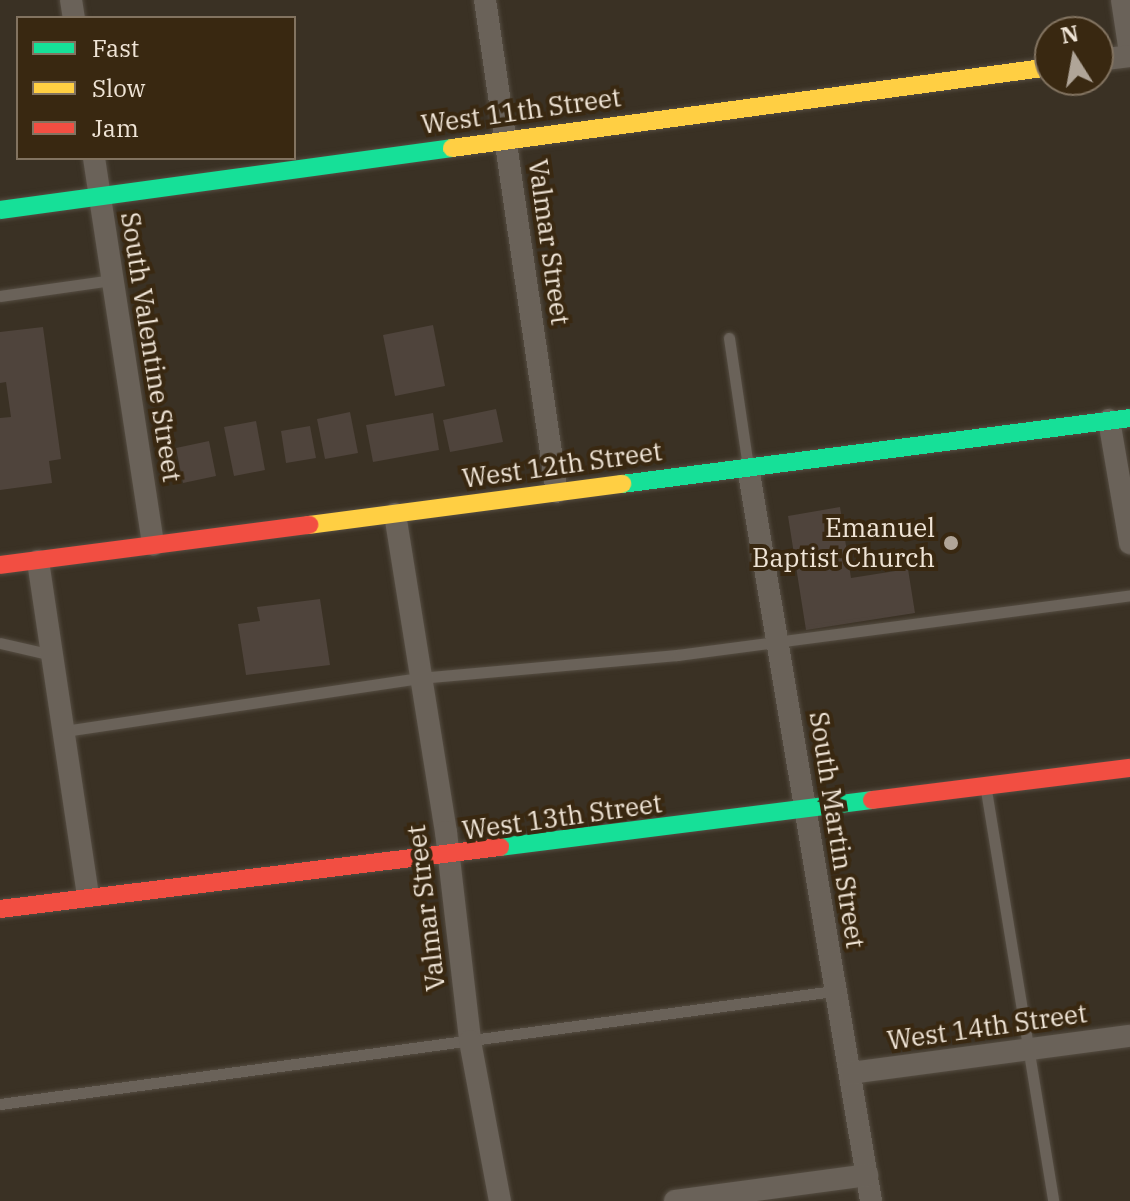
<!DOCTYPE html>
<style>
body{margin:0}
#map{position:relative;width:1130px;height:1201px;overflow:hidden;background:#3a3124;font-family:"IBM Plex Serif",serif}
div>[style]{position:absolute}
[style*='--x']{left:calc(var(--x)*1px);top:calc(var(--y)*1px);width:calc(var(--w)*1px);rotate:calc(var(--a)*1deg)}
.building>*{inset:0;background:#4f443c}
.roads{filter:drop-shadow(0 0 2px #554d42) drop-shadow(0 0 2px #554d42)}
.lane>*{height:11px;margin:-5.5px;padding:0 5.5px;transform-origin:5.5px;border-radius:5.5px;background:#6a6259}
.street>*{height:22px;margin:-11px;padding:0 11px;transform-origin:11px;border-radius:11px;background:#6a6259}
.fast>*{height:18px;margin:-9px;padding:0 9px;transform-origin:9px;border-radius:9px;background:#16e098}
.slow>*{height:18px;margin:-9px;padding:0 9px;transform-origin:9px;border-radius:9px;background:#ffcf43}
.jam>*{height:18px;margin:-9px;padding:0 9px;transform-origin:9px;border-radius:9px;background:#f24e42}
.dots>*{width:22px;height:22px;translate:-50% -50%;box-sizing:border-box;border:4px solid #392811;border-radius:50%}
span{translate:-50% -50%;white-space:nowrap;text-align:center;line-height:1.15;-webkit-text-stroke:8px #392811;paint-order:stroke}
.street-label{font-size:26px;color:#efe4d6}
.poi-label{font-size:26px;color:#efe4d6}
.right{translate:-100% -50%;text-align:right}
.legend{position:absolute;left:16px;top:16px;width:280px;height:144px;box-sizing:border-box;background:#392811;border:2px solid #827360;margin:0;padding:10px 14px;list-style:none;font-size:24px;color:#efe4d6}
.legend li{display:flex;align-items:center;gap:16px;height:40px}
.legend b{width:40px;border:2px solid #827360}
.north{position:absolute;left:1034px;top:16px;width:80px;height:80px;box-sizing:border-box;background:#392811;border:2px solid #827360;border-radius:50%;rotate:349deg;font-size:22px;font-weight:700;line-height:32px;text-align:center;color:#efe4d6}
.north::after{content:'';display:block;margin:auto;width:28px;height:36px;background:#b0a598;clip-path:polygon(50% 0,100% 100%,50% 72%,0 100%)}
</style>
<div id="map">
<div class="building">
<i style="clip-path:polygon(433px 325px,445px 386px,395px 396px,383px 335px)"></i>
<i style="clip-path:polygon(43px 327px,61px 459px,49px 461px,52px 483px,0 490px,0 418px,11px 417px,6px 382px,0 383px,0 332px)"></i>
<i style="clip-path:polygon(496px 409px,503px 442px,450px 452px,443px 420px)"></i>
<i style="clip-path:polygon(350px 412px,358px 453px,325px 459px,317px 419px)"></i>
<i style="clip-path:polygon(433px 413px,439px 450px,373px 462px,366px 425px)"></i>
<i style="clip-path:polygon(256px 421px,265px 470px,234px 476px,224px 427px)"></i>
<i style="clip-path:polygon(310px 426px,316px 458px,286px 463px,281px 431px)"></i>
<i style="clip-path:polygon(209px 441px,216px 476px,183px 483px,176px 448px)"></i>
<i style="clip-path:polygon(840px 507px,851px 578px,908px 569px,915px 613px,806px 630px,788px 516px)"></i>
<i style="clip-path:polygon(320px 599px,330px 665px,246px 675px,238px 624px,260px 621px,257px 607px)"></i>
</div>
<div class="roads">
<div class="lane">
<i style="--x:0;--y:296;--w:114;--a:-8.1"></i>
<i style="--x:729;--y:338;--w:130;--a:81.6"></i>
<i style="--x:0;--y:643;--w:53;--a:13"></i>
<i style="--x:65;--y:731;--w:358;--a:-8.5"></i>
<i style="--x:419;--y:678;--w:259;--a:-5.1"></i>
<i style="--x:677;--y:655;--w:457;--a:-7.5"></i>
<i style="--x:986;--y:790;--w:416;--a:80.7"></i>
<i style="--x:0;--y:1104;--w:842;--a:-7.72"></i>
</div>
<div class="street">
<i style="--x:71;--y:0;--w:18;--a:81"></i>
<i style="--x:485;--y:0;--w:497;--a:81.7"></i>
<i style="--x:1122;--y:0;--w:54;--a:81.4"></i>
<i style="--x:1098;--y:60;--w:32;--a:-7"></i>
<i style="--x:94;--y:158;--w:391;--a:81.3"></i>
<i style="--x:1109;--y:420;--w:125;--a:80.3"></i>
<i style="--x:748;--y:467;--w:744;--a:80.49"></i>
<i style="--x:395;--y:514;--w:322;--a:80.9"></i>
<i style="--x:446;--y:832;--w:210;--a:83.4"></i>
<i style="--x:470;--y:1041;--w:163;--a:79.4"></i>
<i style="--x:38;--y:561;--w:339;--a:81.5"></i>
<i style="--x:851;--y:1073;--w:281;--a:-7.6"></i>
<i style="--x:675;--y:1201;--w:194;--a:-7.7"></i>
</div>
<div class="fast">
<i style="--x:0;--y:210;--w:456;--a:-7.8"></i>
<i style="--x:622;--y:484;--w:512;--a:-7.4"></i>
<i style="--x:500;--y:847;--w:375;--a:-7.2"></i>
</div>
<div class="slow">
<i style="--x:452;--y:148;--w:603;--a:-7.71"></i>
<i style="--x:309;--y:525;--w:316;--a:-7.5"></i>
</div>
<div class="jam">
<i style="--x:0;--y:565;--w:312;--a:-7.4"></i>
<i style="--x:872;--y:800;--w:260;--a:-7.1"></i>
<i style="--x:0;--y:909;--w:504;--a:-7.07"></i>
</div>
</div>
<div class="dots">
<i style="left:951px;top:543px;background:#b0a598"></i>
</div>
<div class="street-label">
<span style="left:521px;top:111px;rotate:-8deg">West 11th Street</span>
<span style="left:549px;top:242px;rotate:82deg">Valmar Street</span>
<span style="left:151px;top:347px;rotate:81deg">South Valentine Street</span>
<span style="left:562px;top:465px;rotate:-8deg">West 12th Street</span>
<span style="left:562px;top:817px;rotate:-8deg">West 13th Street</span>
<span style="left:837px;top:830px;rotate:81deg">South Martin Street</span>
<span style="left:426px;top:908px;rotate:-97deg">Valmar Street</span>
<span style="left:987px;top:1027px;rotate:-8deg">West 14th Street</span>
</div>
<div class="poi-label">
<span class="right" style="left:935px;top:543px">Emanuel<br>Baptist Church</span>
</div>
<ul class="legend">
<li><b style="height:10px;background:#16e098"></b>Fast</li>
<li><b style="height:10px;background:#ffcf43"></b>Slow</li>
<li><b style="height:10px;background:#f24e42"></b>Jam</li>
</ul>
<div class="north">N</div>
</div>
